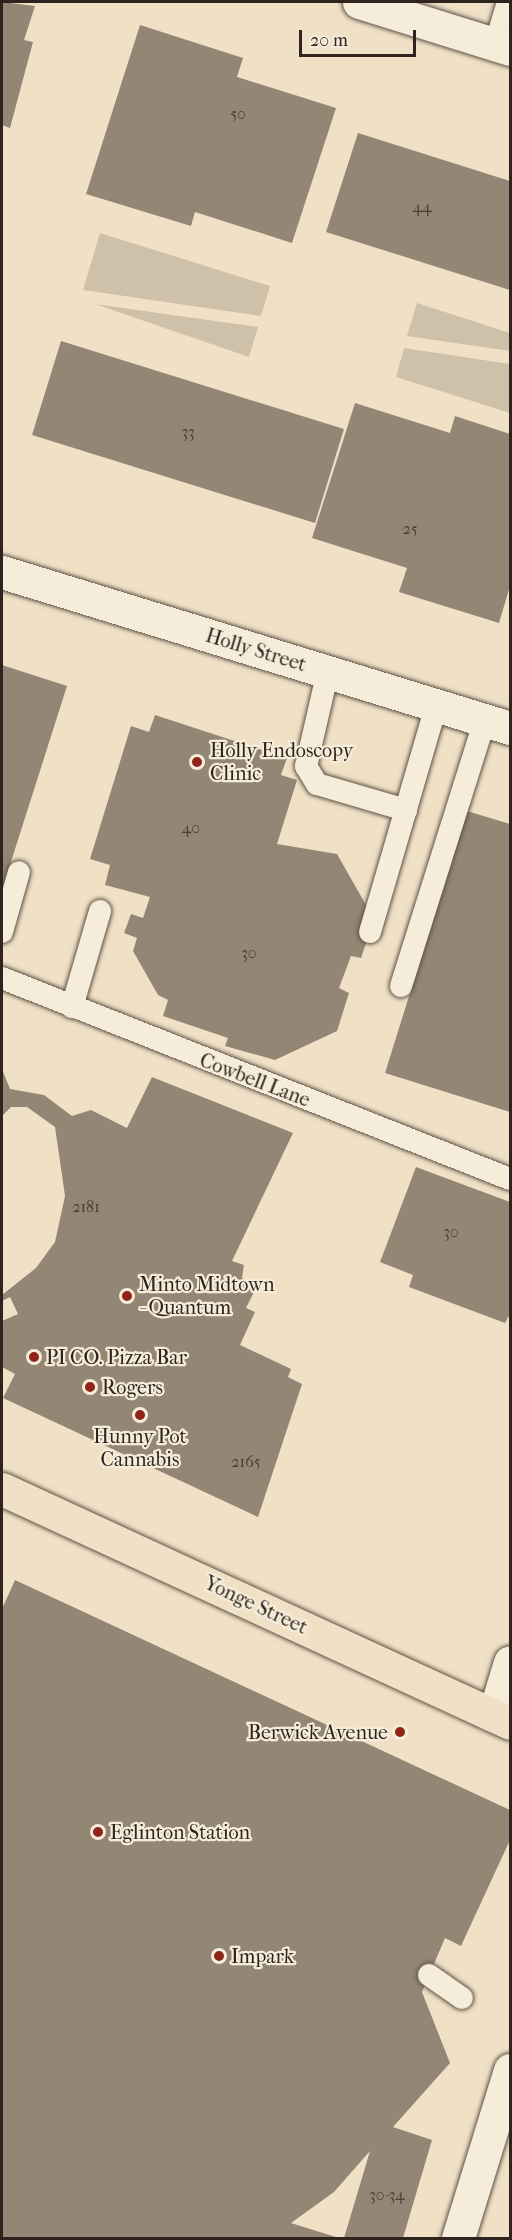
<!DOCTYPE html>
<style>
body{margin:0}
#map{position:relative;width:512px;height:2240px;overflow:hidden;background:#f0e1c6;font-family:"IM FELL French Canon",serif}
div>[style]{position:absolute}
[style*='--x']{left:calc(var(--x)*1px);top:calc(var(--y)*1px);width:calc(var(--w)*1px);rotate:calc(var(--a)*1deg)}
.green>*{inset:0;background:#cfc1a9}
.building>*{inset:0;background:#938675}
.roads{filter:drop-shadow(0 0 2px #5f5247) drop-shadow(0 0 2px #5f5247)}
.lane>*{height:22px;margin:-11px;padding:0 11px;transform-origin:11px;border-radius:11px;background:#f5ecda}
.street>*{height:33px;margin:-16.5px;padding:0 16.5px;transform-origin:16.5px;border-radius:16.5px;background:#f5ecda}
.primary>*{height:33px;margin:-16.5px;padding:0 16.5px;transform-origin:16.5px;border-radius:16.5px;background:#f0e1c6}
.dots>*{width:16px;height:16px;translate:-50% -50%;box-sizing:border-box;border:3px solid #f5ecda;border-radius:50%}
span{translate:-50% -50%;white-space:nowrap;text-align:center;line-height:1.15;-webkit-text-stroke:4.5px #f5ecda;paint-order:stroke}
.number-label{font-size:16px;color:#483c33}
.number-label span{-webkit-text-stroke-width:0}
.street-label{font-size:20px;color:#2f231d}
.poi-label{font-size:20px;color:#2f231d}
.left{translate:0 -50%;text-align:left}
.right{translate:-100% -50%;text-align:right}
.frame{position:absolute;inset:0;border:3px solid #2f231d;pointer-events:none}
.scale{position:absolute;left:299px;top:30px;width:117px;height:27px;box-sizing:border-box;border:3px solid #2f231d;border-top:0;padding-left:8px;font-size:18px;line-height:21px;white-space:nowrap;color:#2f231d;-webkit-text-stroke:4px #f5ecda;paint-order:stroke}
</style>
<div id="map">
<div class="green">
<i style="clip-path:polygon(100px 233px,270px 286px,261px 316px,83px 290px)"></i>
<i style="clip-path:polygon(417px 303px,510px 333px,510px 351px,407px 336px)"></i>
<i style="clip-path:polygon(95px 304px,258px 327px,249px 357px)"></i>
<i style="clip-path:polygon(404px 348px,510px 364px,510px 413px,396px 377px)"></i>
</div>
<div class="building">
<i style="clip-path:polygon(2px 2px,35px 6px,24px 40px,33px 42px,10px 128px,2px 125px)"></i>
<i style="clip-path:polygon(140px 25px,243px 58px,237px 77px,336px 108px,292px 243px,195px 212px,191px 226px,86px 194px)"></i>
<i style="clip-path:polygon(358px 133px,510px 181px,510px 290px,326px 232px)"></i>
<i style="clip-path:polygon(61px 341px,344px 429px,315px 523px,32px 435px)"></i>
<i style="clip-path:polygon(355px 403px,450px 433px,455px 416px,510px 434px,510px 586px,499px 623px,399px 592px,407px 568px,312px 538px)"></i>
<i style="clip-path:polygon(2px 665px,67px 686px,2px 890px)"></i>
<i style="clip-path:polygon(155px 715px,287px 758px,281px 775px,297px 780px,277px 844px,337px 854px,374px 919px,361px 958px,351px 956px,339px 988px,349px 993px,337px 1031px,275px 1060px,225px 1046px,228px 1038px,163px 1016px,168px 1000px,158px 995px,133px 951px,137px 938px,124px 933px,131px 914px,143px 918px,150px 897px,105px 885px,110px 865px,90px 859px,131px 726px,149px 732px)"></i>
<i style="clip-path:polygon(467px 811px,510px 824px,510px 1112px,385px 1073px)"></i>
<i style="clip-path:polygon(2px 1069px,10px 1089px,44px 1095px,72px 1116px,91px 1110px,127px 1128px,152px 1077px,293px 1133px,232px 1261px,244px 1265px,242px 1278px,257px 1286px,246px 1308px,255px 1312px,240px 1345px,291px 1369px,288px 1377px,302px 1384px,258px 1517px,3px 1398px,15px 1374px,2px 1367px,2px 1321px,18px 1314px,10px 1297px,2px 1301px,2px 1295px,36px 1268px,55px 1242px,65px 1196px,55px 1127px,27px 1107px,11px 1107px,2px 1116px)"></i>
<i style="clip-path:polygon(416px 1167px,510px 1202px,510px 1314px,505px 1323px,409px 1287px,413px 1275px,380px 1262px)"></i>
<i style="clip-path:polygon(15px 1580px,510px 1810px,510px 1840px,461px 1946px,445px 1938px,422px 1992px,450px 2063px,393px 2127px,432px 2140px,403px 2238px,344px 2238px,370px 2151px,334px 2192px,291px 2223px,339px 2238px,2px 2238px,2px 1609px)"></i>
</div>
<div class="roads">
<div class="lane">
<i style="--x:495;--y:45;--w:45;--a:-73.2"></i>
<i style="--x:328;--y:671;--w:98;--a:103"></i>
<i style="--x:306;--y:766;--w:21;--a:59"></i>
<i style="--x:317;--y:784;--w:93;--a:16.3"></i>
<i style="--x:2;--y:932;--w:62;--a:-74.2"></i>
<i style="--x:370;--y:932;--w:239;--a:-73.7"></i>
<i style="--x:2;--y:978;--w:546;--a:21.59"></i>
<i style="--x:401;--y:986;--w:279;--a:-72.5"></i>
<i style="--x:72;--y:1007;--w:100;--a:-73.7"></i>
<i style="--x:429;--y:1975;--w:40;--a:34.9"></i>
</div>
<div class="street">
<i style="--x:359;--y:2;--w:158;--a:17.3"></i>
<i style="--x:2;--y:572;--w:531;--a:17.07"></i>
<i style="--x:494;--y:1715;--w:55;--a:-73.2"></i>
<i style="--x:458;--y:2238;--w:176;--a:-72.8"></i>
</div>
<div class="primary">
<i style="--x:2;--y:1489;--w:559;--a:24.73"></i>
</div>
</div>
<div class="dots">
<i style="left:197px;top:762px;background:#8f2418"></i>
<i style="left:127px;top:1296px;background:#8f2418"></i>
<i style="left:34px;top:1357px;background:#8f2418"></i>
<i style="left:90px;top:1387px;background:#8f2418"></i>
<i style="left:140px;top:1415px;background:#8f2418"></i>
<i style="left:400px;top:1732px;background:#8f2418"></i>
<i style="left:98px;top:1832px;background:#8f2418"></i>
<i style="left:219px;top:1956px;background:#8f2418"></i>
</div>
<div class="number-label">
<span style="left:238px;top:114px">50</span>
<span style="left:422px;top:207px">44</span>
<span style="left:188px;top:432px">33</span>
<span style="left:410px;top:529px">25</span>
<span style="left:191px;top:828px">40</span>
<span style="left:249px;top:953px">30</span>
<span style="left:86px;top:1207px">2181</span>
<span style="left:451px;top:1232px">30</span>
<span style="left:246px;top:1462px">2165</span>
<span style="left:387px;top:2195px">30-34</span>
</div>
<div class="street-label">
<span style="left:256px;top:650px;rotate:17deg">Holly Street</span>
<span style="left:255px;top:1080px;rotate:21deg">Cowbell Lane</span>
<span style="left:256px;top:1605px;rotate:25deg">Yonge Street</span>
</div>
<div class="poi-label">
<span class="left" style="left:210px;top:762px">Holly Endoscopy<br>Clinic</span>
<span class="left" style="left:139px;top:1296px">Minto Midtown<br>- Quantum</span>
<span class="left" style="left:46px;top:1357px">PI CO. Pizza Bar</span>
<span class="left" style="left:102px;top:1387px">Rogers</span>
<span style="left:140px;top:1448px">Hunny Pot<br>Cannabis</span>
<span class="right" style="left:388px;top:1732px">Berwick Avenue</span>
<span class="left" style="left:110px;top:1832px">Eglinton Station</span>
<span class="left" style="left:231px;top:1956px">Impark</span>
</div>
<div class="frame"></div>
<div class="scale">20 m</div>
</div>
